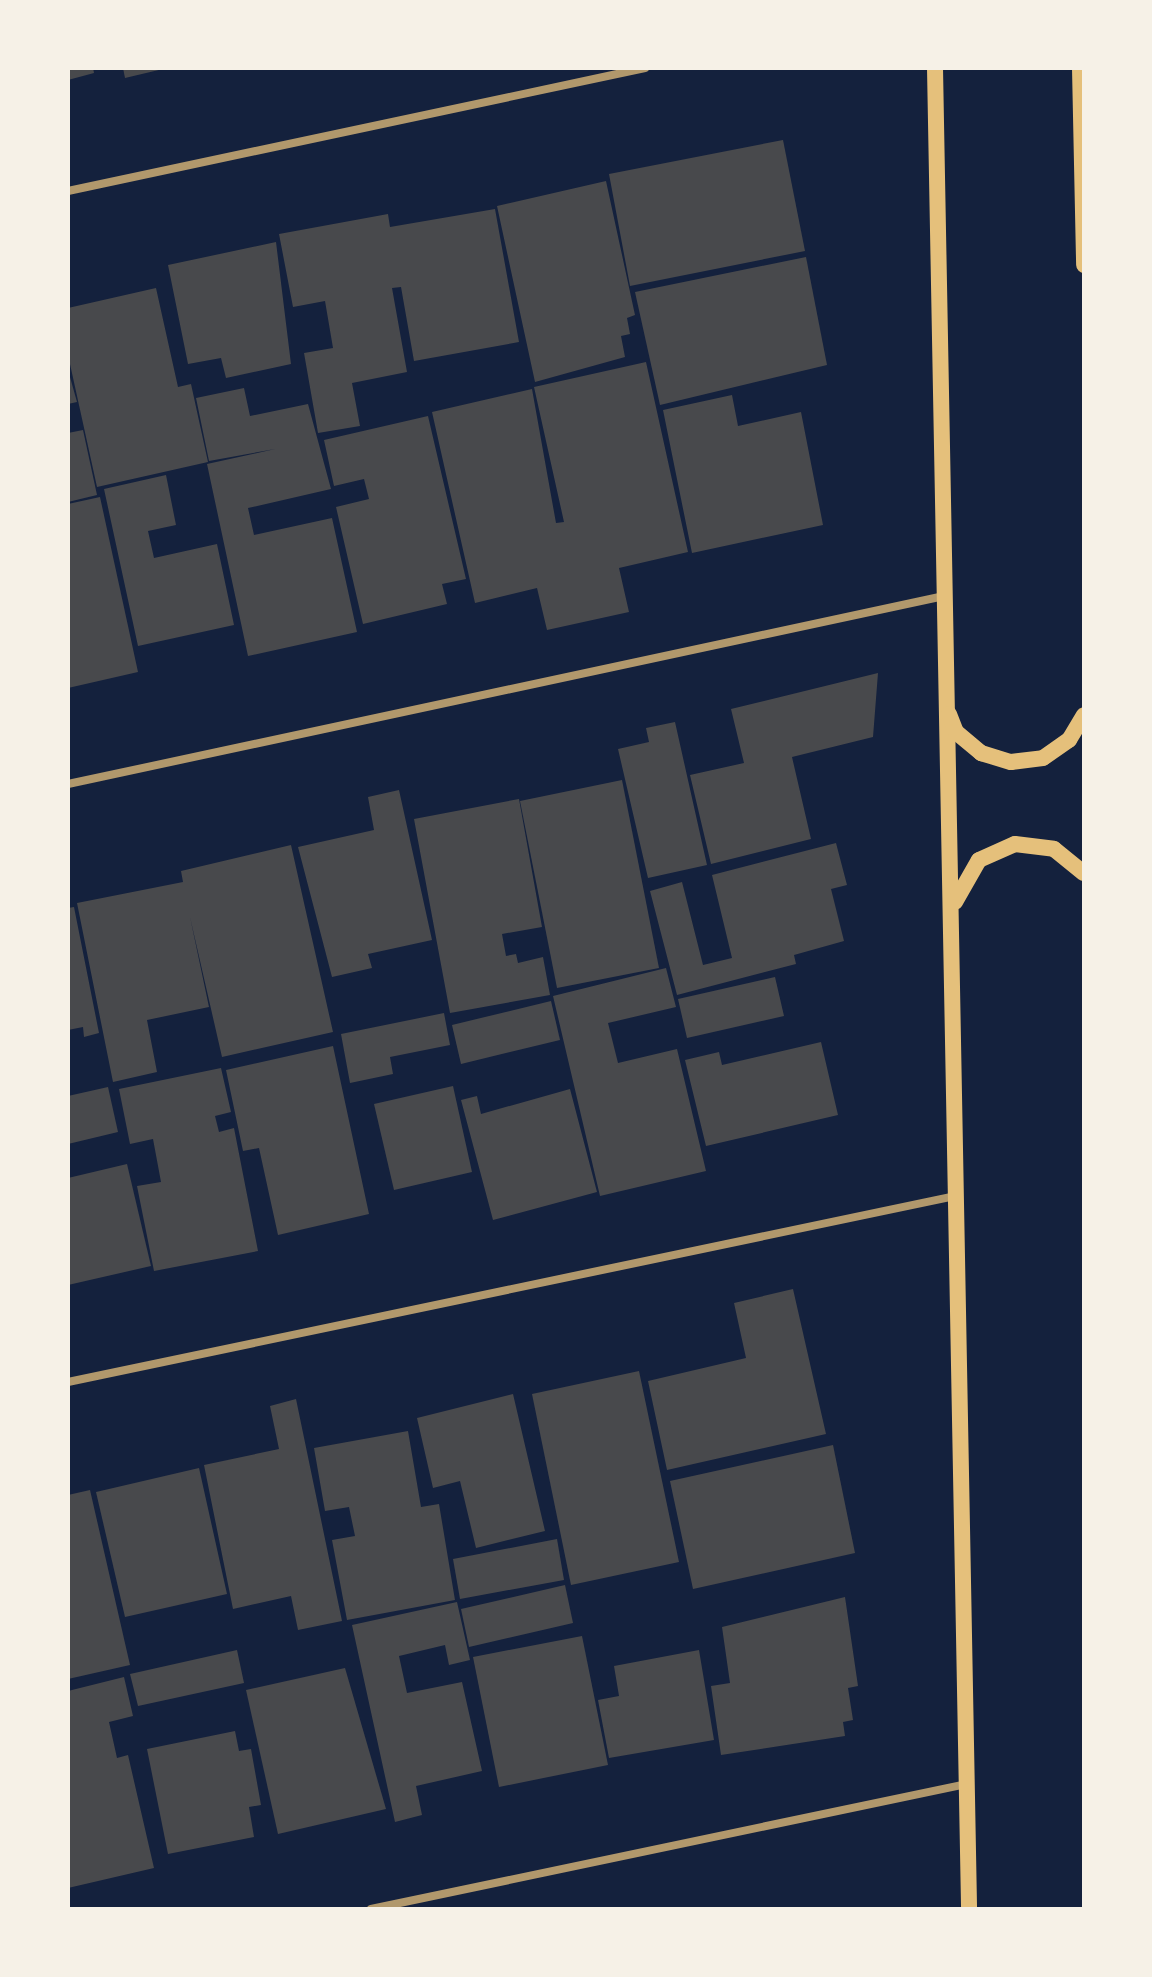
<!DOCTYPE html>
<style>
body{margin:0}
#map{position:relative;width:1152px;height:1977px;overflow:hidden;background:#14213d;font-family:"Archivo Narrow",sans-serif}
div>[style]{position:absolute}
[style*='--x']{left:calc(var(--x)*1px);top:calc(var(--y)*1px);width:calc(var(--w)*1px);rotate:calc(var(--a)*1deg)}
.building>*{inset:0;background:#48494c}
.minor>*{height:8px;margin:-4px;padding:0 4px;transform-origin:4px;border-radius:4px;background:#b1986c}
.secondary>*{height:16px;margin:-8px;padding:0 8px;transform-origin:8px;border-radius:8px;background:#e5c07b}
span{translate:-50% -50%;white-space:nowrap;text-align:center;line-height:1.15;-webkit-text-stroke:8px #f6f1e7;paint-order:stroke}
.frame{position:absolute;inset:0;border:70px solid #f6f1e7;pointer-events:none}
</style>
<div id="map">
<div class="building">
<i style="clip-path:polygon(68px 68px,93px 68px,94px 73px,68px 80px)"></i>
<i style="clip-path:polygon(123px 68px,163px 68px,163px 69px,125px 78px)"></i>
<i style="clip-path:polygon(783px 140px,805px 251px,630px 286px,609px 174px)"></i>
<i style="clip-path:polygon(606px 181px,635px 315px,627px 318px,630px 334px,621px 336px,625px 357px,535px 382px,497px 206px)"></i>
<i style="clip-path:polygon(495px 209px,519px 342px,414px 361px,401px 287px,392px 288px,407px 372px,352px 383px,360px 426px,318px 433px,304px 353px,333px 348px,325px 301px,293px 307px,279px 234px,388px 214px,390px 227px)"></i>
<i style="clip-path:polygon(276px 242px,291px 364px,226px 378px,221px 358px,188px 364px,168px 265px)"></i>
<i style="clip-path:polygon(806px 257px,827px 365px,660px 405px,635px 292px)"></i>
<i style="clip-path:polygon(156px 288px,178px 387px,191px 384px,208px 462px,97px 487px,68px 355px,68px 308px)"></i>
<i style="clip-path:polygon(646px 362px,688px 552px,619px 568px,629px 612px,547px 630px,537px 588px,475px 603px,432px 412px,532px 389px,556px 523px,564px 522px,534px 387px)"></i>
<i style="clip-path:polygon(68px 370px,77px 402px,68px 404px)"></i>
<i style="clip-path:polygon(244px 388px,250px 416px,308px 404px,331px 489px,248px 508px,254px 535px,332px 518px,357px 632px,248px 656px,207px 464px,275px 449px,209px 461px,196px 398px)"></i>
<i style="clip-path:polygon(732px 395px,738px 426px,801px 412px,823px 525px,692px 553px,663px 410px)"></i>
<i style="clip-path:polygon(428px 416px,466px 579px,442px 584px,447px 604px,363px 624px,336px 507px,369px 499px,364px 479px,334px 486px,324px 440px)"></i>
<i style="clip-path:polygon(83px 430px,97px 495px,68px 502px,68px 433px)"></i>
<i style="clip-path:polygon(166px 475px,176px 525px,148px 531px,154px 558px,217px 544px,234px 625px,138px 646px,104px 489px)"></i>
<i style="clip-path:polygon(100px 497px,138px 672px,68px 688px,68px 504px)"></i>
<i style="clip-path:polygon(878px 673px,873px 737px,792px 757px,811px 839px,711px 864px,690px 775px,744px 763px,731px 709px)"></i>
<i style="clip-path:polygon(675px 722px,707px 865px,648px 878px,618px 749px,649px 742px,646px 728px)"></i>
<i style="clip-path:polygon(622px 780px,659px 968px,557px 988px,520px 801px)"></i>
<i style="clip-path:polygon(399px 790px,432px 940px,368px 954px,372px 968px,332px 977px,298px 847px,374px 830px,368px 797px)"></i>
<i style="clip-path:polygon(519px 799px,542px 927px,502px 934px,506px 956px,516px 954px,518px 963px,543px 957px,550px 995px,450px 1013px,414px 819px)"></i>
<i style="clip-path:polygon(836px 843px,847px 885px,831px 889px,844px 941px,794px 955px,796px 964px,677px 995px,650px 891px,682px 882px,703px 965px,732px 958px,712px 875px)"></i>
<i style="clip-path:polygon(291px 845px,333px 1032px,222px 1057px,190px 917px,209px 1007px,147px 1020px,157px 1072px,113px 1082px,77px 903px,183px 882px,181px 871px)"></i>
<i style="clip-path:polygon(74px 907px,99px 1033px,84px 1037px,83px 1027px,68px 1030px,68px 908px)"></i>
<i style="clip-path:polygon(666px 968px,676px 1007px,608px 1023px,618px 1063px,677px 1049px,706px 1171px,600px 1196px,553px 996px)"></i>
<i style="clip-path:polygon(775px 977px,784px 1016px,687px 1038px,678px 999px)"></i>
<i style="clip-path:polygon(551px 1001px,560px 1040px,461px 1064px,452px 1025px)"></i>
<i style="clip-path:polygon(444px 1013px,450px 1045px,390px 1057px,393px 1074px,350px 1083px,341px 1034px)"></i>
<i style="clip-path:polygon(821px 1042px,838px 1115px,706px 1146px,685px 1060px,719px 1052px,722px 1065px)"></i>
<i style="clip-path:polygon(333px 1046px,369px 1214px,278px 1235px,259px 1148px,243px 1151px,226px 1070px)"></i>
<i style="clip-path:polygon(221px 1068px,231px 1112px,215px 1116px,219px 1132px,234px 1128px,258px 1251px,154px 1271px,137px 1186px,161px 1182px,153px 1139px,130px 1144px,119px 1089px)"></i>
<i style="clip-path:polygon(453px 1086px,472px 1172px,394px 1190px,374px 1104px)"></i>
<i style="clip-path:polygon(108px 1087px,118px 1132px,68px 1144px,68px 1096px)"></i>
<i style="clip-path:polygon(570px 1089px,597px 1192px,493px 1220px,461px 1100px,477px 1096px,481px 1114px)"></i>
<i style="clip-path:polygon(127px 1164px,151px 1266px,68px 1285px,68px 1178px)"></i>
<i style="clip-path:polygon(793px 1289px,826px 1434px,667px 1470px,648px 1381px,746px 1358px,734px 1303px)"></i>
<i style="clip-path:polygon(639px 1371px,679px 1562px,571px 1585px,532px 1394px)"></i>
<i style="clip-path:polygon(513px 1394px,545px 1531px,476px 1548px,460px 1481px,433px 1488px,417px 1418px)"></i>
<i style="clip-path:polygon(296px 1399px,342px 1621px,298px 1630px,291px 1596px,233px 1609px,204px 1465px,279px 1449px,270px 1406px)"></i>
<i style="clip-path:polygon(408px 1431px,421px 1507px,439px 1504px,455px 1600px,347px 1620px,332px 1540px,355px 1536px,349px 1507px,325px 1511px,314px 1448px)"></i>
<i style="clip-path:polygon(833px 1445px,855px 1553px,693px 1589px,670px 1481px)"></i>
<i style="clip-path:polygon(199px 1468px,227px 1594px,125px 1617px,96px 1492px)"></i>
<i style="clip-path:polygon(90px 1490px,130px 1665px,68px 1679px,68px 1495px)"></i>
<i style="clip-path:polygon(557px 1539px,564px 1580px,460px 1599px,453px 1559px)"></i>
<i style="clip-path:polygon(565px 1585px,573px 1623px,469px 1647px,461px 1609px)"></i>
<i style="clip-path:polygon(845px 1597px,858px 1686px,848px 1688px,853px 1720px,843px 1722px,845px 1736px,721px 1755px,711px 1686px,730px 1683px,722px 1627px)"></i>
<i style="clip-path:polygon(457px 1602px,470px 1660px,449px 1665px,445px 1645px,399px 1656px,407px 1693px,462px 1682px,482px 1771px,416px 1786px,422px 1815px,395px 1822px,352px 1625px)"></i>
<i style="clip-path:polygon(582px 1636px,608px 1765px,499px 1787px,473px 1657px)"></i>
<i style="clip-path:polygon(237px 1650px,244px 1683px,138px 1706px,130px 1674px)"></i>
<i style="clip-path:polygon(699px 1650px,714px 1740px,609px 1758px,598px 1700px,619px 1696px,614px 1666px)"></i>
<i style="clip-path:polygon(345px 1668px,386px 1809px,278px 1834px,246px 1690px)"></i>
<i style="clip-path:polygon(124px 1677px,133px 1716px,109px 1722px,117px 1758px,128px 1755px,154px 1868px,68px 1888px,68px 1691px)"></i>
<i style="clip-path:polygon(235px 1731px,239px 1751px,251px 1749px,261px 1805px,249px 1807px,254px 1837px,168px 1854px,147px 1749px)"></i>
</div>
<div class="minor">
<i style="--x:68;--y:191;--w:590;--a:-12.03"></i>
<i style="--x:68;--y:784;--w:896;--a:-12.11"></i>
<i style="--x:68;--y:1382;--w:906;--a:-11.84"></i>
<i style="--x:371;--y:1909;--w:608;--a:-11.86"></i>
</div>
<div class="secondary">
<i style="--x:935;--y:68;--w:1841;--a:88.94"></i>
<i style="--x:1080;--y:68;--w:197;--a:88.8"></i>
<i style="--x:949;--y:714;--w:19;--a:69"></i>
<i style="--x:956;--y:732;--w:33;--a:40"></i>
<i style="--x:981;--y:753;--w:31;--a:17"></i>
<i style="--x:1011;--y:762;--w:32;--a:-7"></i>
<i style="--x:1043;--y:758;--w:32;--a:-35"></i>
<i style="--x:1069;--y:740;--w:29;--a:-59"></i>
<i style="--x:955;--y:902;--w:48;--a:-60.3"></i>
<i style="--x:979;--y:860;--w:39;--a:-24"></i>
<i style="--x:1015;--y:844;--w:39;--a:7"></i>
<i style="--x:1054;--y:849;--w:38;--a:39"></i>
</div>
<div class="frame"></div>
</div>
